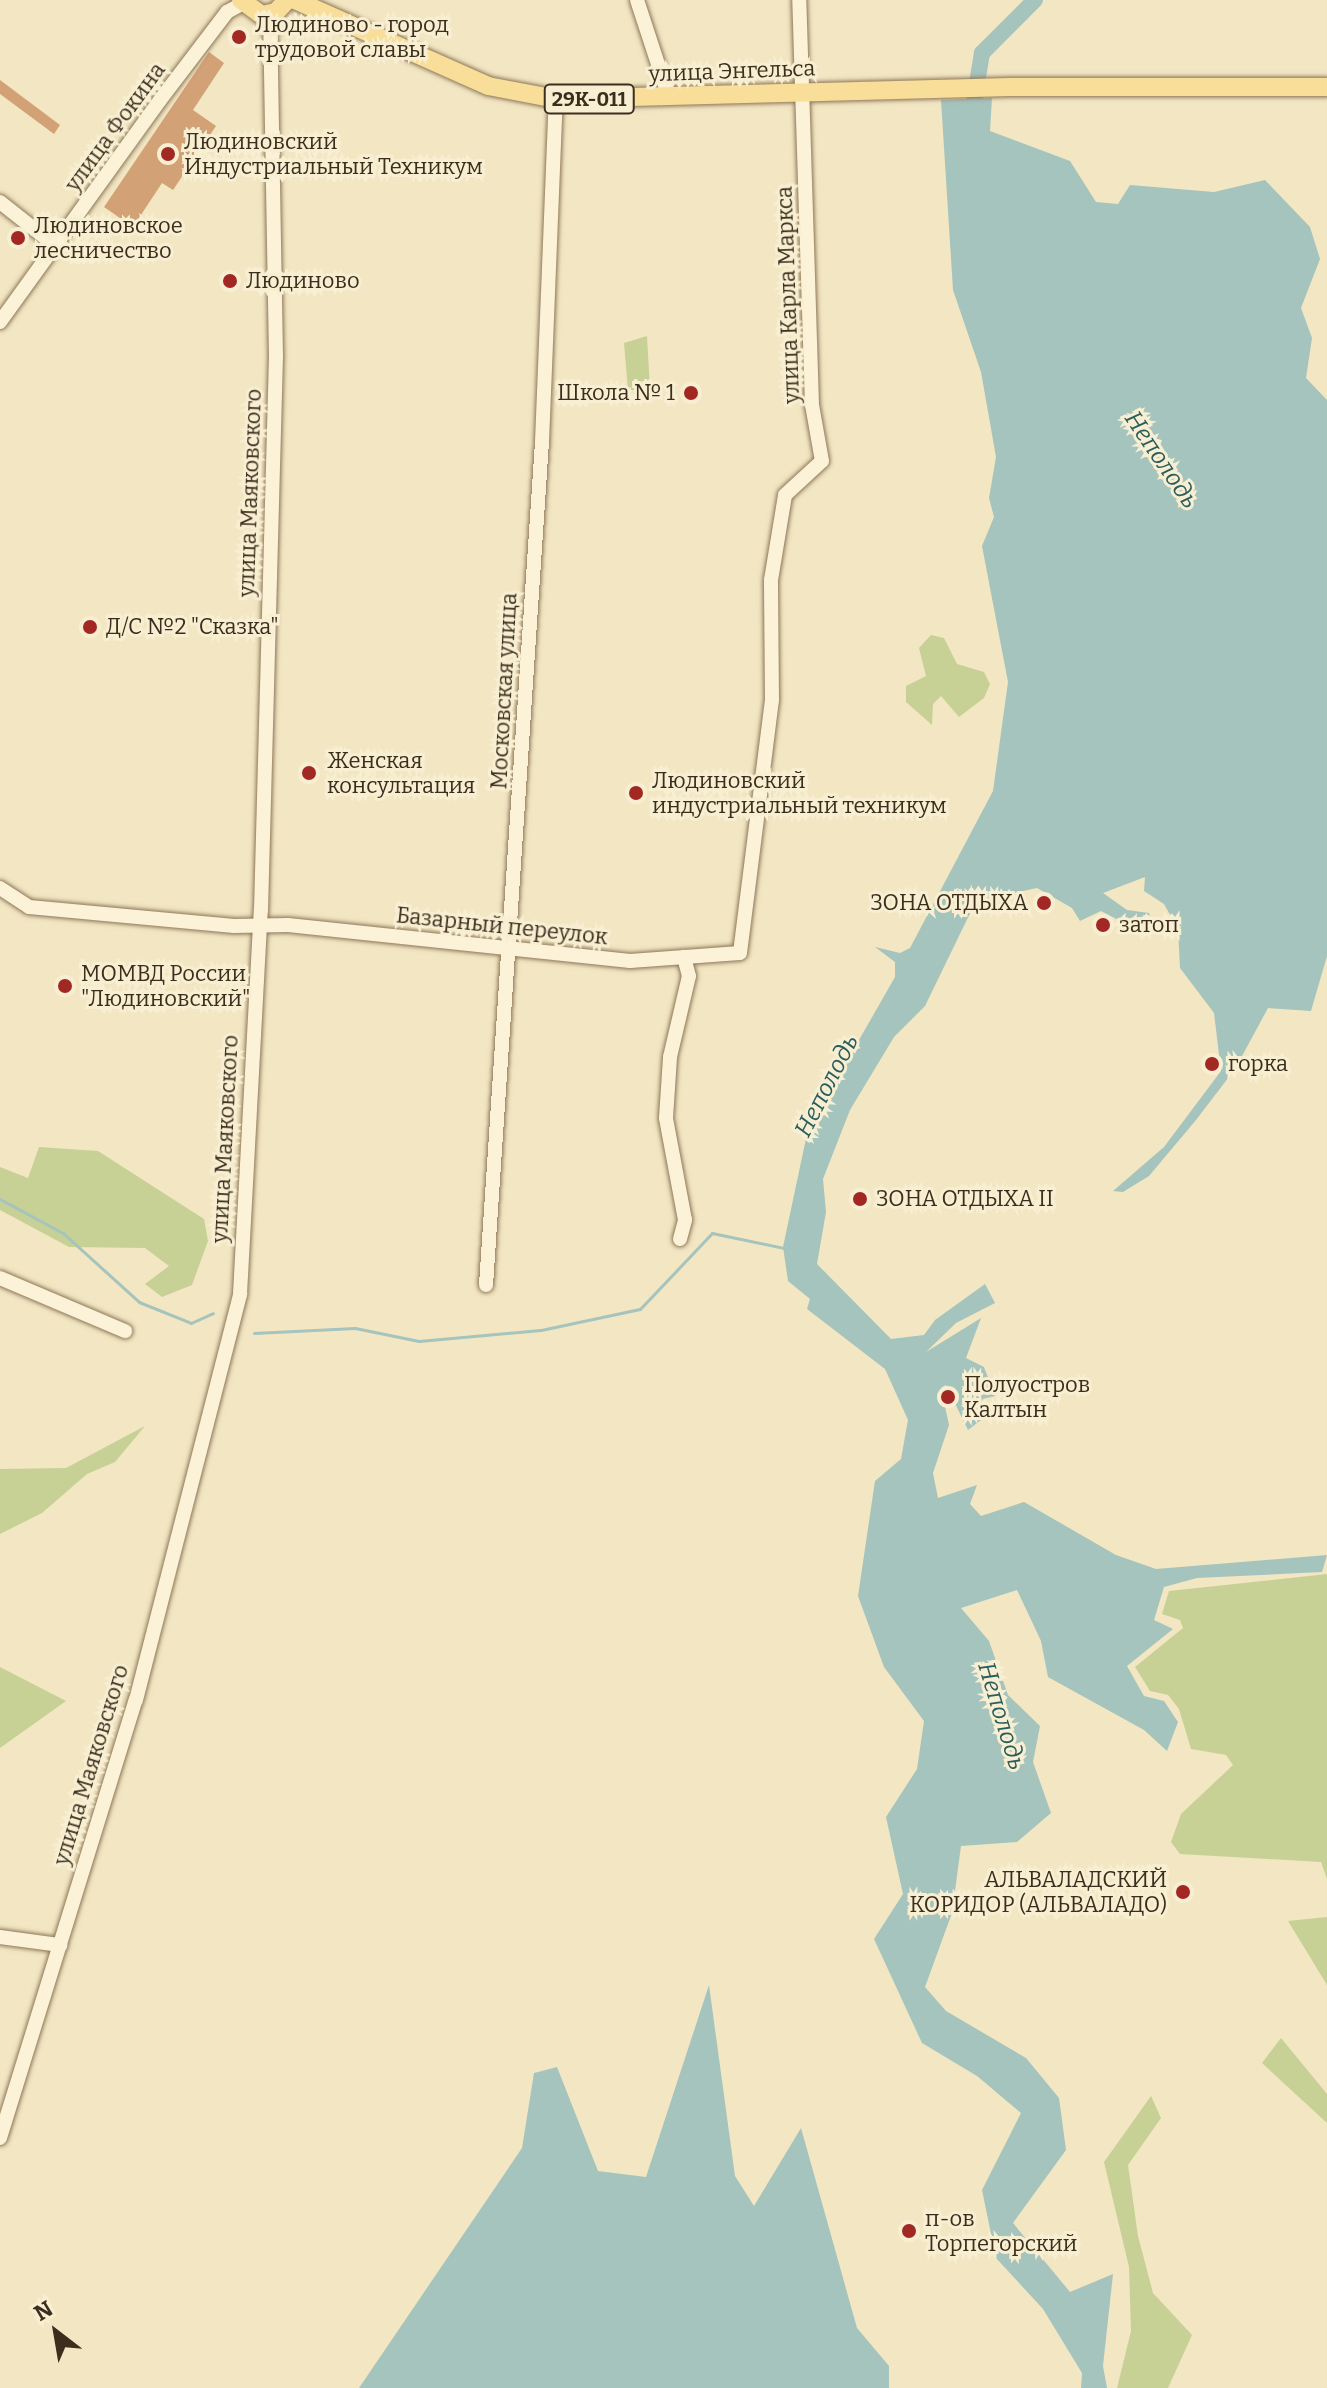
<!DOCTYPE html>
<meta charset="utf-8">
<style>
body{margin:0}
#map{position:relative;width:1327px;height:2388px;overflow:hidden;background:#f2e6c3;font-family:Bitter,serif}
div>[style]{position:absolute}
[style*='--x']{left:calc(var(--x)*1px);top:calc(var(--y)*1px);width:calc(var(--w)*1px);rotate:calc(var(--a)*1deg)}
.green>*{inset:0;background:#c7d196}
.water>*{inset:0;background:#a5c4bd}
.stream>*{height:3px;margin:-1.5px;padding:0 1.5px;transform-origin:1.5px;border-radius:1.5px;background:#a5c4bd}
.river>*{height:16px;margin:-8px;padding:0 8px;transform-origin:8px;border-radius:8px;background:#a5c4bd}
.building>*{inset:0;background:#d3a176}
.roads{filter:drop-shadow(0 0 2px #8e7758) drop-shadow(0 0 2px #8e7758)}
.minor>*{height:14px;margin:-7px;padding:0 7px;transform-origin:7px;border-radius:7px;background:#fbf2d7}
.major>*{height:18px;margin:-9px;padding:0 9px;transform-origin:9px;border-radius:9px;background:#f8de98}
.dots>*{width:22px;height:22px;translate:-50% -50%;box-sizing:border-box;border:4px solid #f8efd3;border-radius:50%}
span{translate:-50% -50%;white-space:nowrap;text-align:center;line-height:1.15;-webkit-text-stroke:6px #f8efd3;paint-order:stroke}
.shield-label span{padding:2px 6px;background:#f8efd3;border:2px solid;border-radius:6px;-webkit-text-stroke-width:0}
.shield-label{font-size:20px;color:#3c2e1d;font-weight:700}
.poi-label{font-size:22px;color:#3c2e1d}
.left{translate:0 -50%;text-align:left}
.right{translate:-100% -50%;text-align:right}
.street-label{font-size:22px;color:#3c2e1d}
.water-label{font-size:24px;color:#2b5d5d;font-style:italic}
.north{position:absolute;left:16px;top:2292px;width:80px;height:80px;-webkit-text-stroke:6px #f8efd3;paint-order:stroke;rotate:329deg;font-size:22px;font-weight:700;line-height:32px;text-align:center;color:#3c2e1d}
.north::after{content:'';display:block;margin:auto;width:28px;height:36px;background:#3c2e1d;clip-path:polygon(50% 0,100% 100%,50% 72%,0 100%)}
</style>
<div id="map">
<div class="green">
<i style="clip-path:polygon(647px 336px,650px 390px,628px 390px,624px 343px)"></i>
<i style="clip-path:polygon(931px 635px,944px 638px,957px 664px,984px 672px,990px 684px,984px 698px,959px 717px,941px 696px,933px 704px,932px 725px,906px 702px,906px 686px,926px 676px,919px 648px)"></i>
<i style="clip-path:polygon(39px 1147px,98px 1151px,204px 1219px,208px 1241px,192px 1285px,162px 1297px,145px 1284px,169px 1266px,145px 1248px,69px 1247px,0 1210px,0 1167px,28px 1178px)"></i>
<i style="clip-path:polygon(145px 1426px,115px 1462px,87px 1474px,42px 1513px,0 1534px,0 1469px,66px 1468px)"></i>
<i style="clip-path:polygon(1327px 1574px,1327px 1879px,1321px 1862px,1180px 1854px,1171px 1842px,1181px 1814px,1233px 1765px,1226px 1755px,1191px 1749px,1179px 1709px,1168px 1695px,1150px 1691px,1135px 1667px,1183px 1628px,1180px 1620px,1162px 1614px,1169px 1591px)"></i>
<i style="clip-path:polygon(0 1667px,66px 1701px,0 1748px)"></i>
<i style="clip-path:polygon(1327px 1917px,1327px 1985px,1288px 1921px)"></i>
<i style="clip-path:polygon(1281px 2038px,1327px 2094px,1327px 2123px,1262px 2063px)"></i>
<i style="clip-path:polygon(1151px 2096px,1161px 2118px,1128px 2165px,1138px 2236px,1153px 2293px,1192px 2335px,1168px 2388px,1117px 2388px,1131px 2331px,1129px 2267px,1104px 2162px)"></i>
</div>
<div class="water">
<i style="clip-path:polygon(992px 98px,990px 131px,1070px 161px,1096px 202px,1118px 204px,1130px 185px,1214px 192px,1265px 180px,1310px 227px,1320px 259px,1301px 308px,1312px 338px,1306px 378px,1327px 400px,1327px 956px,1311px 1011px,1268px 1008px,1235px 1069px,1196px 1120px,1149px 1176px,1123px 1192px,1113px 1191px,1164px 1147px,1221px 1071px,1214px 1013px,1180px 968px,1178px 929px,1164px 904px,1144px 891px,1145px 877px,1103px 893px,1127px 910px,1149px 913px,1153px 924px,1124px 923px,1101px 911px,1080px 921px,1072px 908px,1037px 888px,976px 901px,925px 1006px,894px 1037px,850px 1110px,823px 1179px,826px 1212px,817px 1264px,891px 1339px,924px 1335px,935px 1320px,985px 1284px,995px 1303px,956px 1323px,926px 1352px,981px 1318px,966px 1358px,984px 1367px,995px 1396px,983px 1399px,976px 1411px,981px 1420px,968px 1430px,946px 1385px,941px 1388px,949px 1425px,933px 1473px,938px 1498px,977px 1485px,970px 1504px,981px 1516px,1024px 1502px,1116px 1555px,1156px 1569px,1327px 1555px,1322px 1572px,1197px 1578px,1164px 1587px,1154px 1620px,1173px 1629px,1127px 1666px,1144px 1696px,1164px 1701px,1178px 1722px,1167px 1751px,1144px 1730px,1048px 1677px,1041px 1641px,1017px 1590px,961px 1608px,989px 1641px,1008px 1695px,1040px 1726px,1033px 1762px,1051px 1813px,1017px 1842px,961px 1846px,952px 1913px,925px 1987px,946px 2011px,1026px 2058px,1059px 2098px,1066px 2150px,1013px 2223px,1070px 2292px,1113px 2274px,1103px 2366px,1107px 2388px,1081px 2388px,1082px 2373px,1043px 2309px,996px 2258px,982px 2190px,1021px 2113px,977px 2076px,922px 2043px,874px 1939px,903px 1894px,886px 1817px,917px 1769px,924px 1721px,884px 1667px,858px 1596px,875px 1481px,901px 1459px,908px 1420px,885px 1369px,807px 1309px,810px 1299px,788px 1281px,783px 1247px,811px 1115px,820px 1112px,823px 1100px,818px 1089px,829px 1091px,835px 1082px,895px 977px,895px 962px,875px 947px,900px 953px,910px 948px,993px 791px,1008px 682px,982px 546px,994px 517px,989px 498px,996px 457px,981px 372px,953px 290px,941px 100px)"></i>
<i style="clip-path:polygon(709px 1985px,735px 2176px,754px 2206px,801px 2128px,857px 2328px,889px 2366px,889px 2388px,359px 2388px,522px 2148px,534px 2073px,557px 2067px,598px 2171px,646px 2177px)"></i>
</div>
<div class="stream">
<i style="--x:0;--y:1199;--w:72;--a:28.4"></i>
<i style="--x:63;--y:1233;--w:103;--a:42.2"></i>
<i style="--x:139;--y:1302;--w:56;--a:22"></i>
<i style="--x:191;--y:1323;--w:24;--a:-24"></i>
<i style="--x:254;--y:1333;--w:101;--a:-2.8"></i>
<i style="--x:355;--y:1328;--w:65;--a:11.5"></i>
<i style="--x:419;--y:1341;--w:122;--a:-5.2"></i>
<i style="--x:541;--y:1330;--w:101;--a:-12"></i>
<i style="--x:640;--y:1309;--w:105;--a:-46.5"></i>
<i style="--x:712;--y:1233;--w:74;--a:11.8"></i>
</div>
<div class="river">
<i style="--x:971;--y:120;--w:68;--a:-80.7"></i>
<i style="--x:982;--y:53;--w:75;--a:-45"></i>
</div>
<div class="building">
<i style="clip-path:polygon(209px 52px,224px 63px,193px 110px,216px 126px,173px 190px,162px 183px,133px 227px,104px 207px)"></i>
<i style="clip-path:polygon(0 80px,60px 125px,54px 134px,0 94px)"></i>
</div>
<div class="roads">
<div class="minor">
<i style="--x:637;--y:0;--w:97;--a:71.9"></i>
<i style="--x:667;--y:92;--w:8;--a:130"></i>
<i style="--x:0;--y:202;--w:73;--a:38.3"></i>
<i style="--x:0;--y:322;--w:274;--a:-54.2"></i>
<i style="--x:160;--y:100;--w:111;--a:-52.7"></i>
<i style="--x:227;--y:12;--w:18;--a:-29"></i>
<i style="--x:0;--y:888;--w:35;--a:33"></i>
<i style="--x:29;--y:907;--w:206;--a:5.3"></i>
<i style="--x:234;--y:926;--w:54;--a:-1.1"></i>
<i style="--x:288;--y:925;--w:344;--a:6"></i>
<i style="--x:630;--y:961;--w:110;--a:-4.2"></i>
<i style="--x:740;--y:953;--w:255;--a:-82.8"></i>
<i style="--x:772;--y:700;--w:120;--a:-90.5"></i>
<i style="--x:771;--y:580;--w:86;--a:-80.6"></i>
<i style="--x:785;--y:495;--w:50;--a:-42.6"></i>
<i style="--x:822;--y:461;--w:57;--a:-100.1"></i>
<i style="--x:812;--y:405;--w:405;--a:-91.8"></i>
<i style="--x:680;--y:1239;--w:20;--a:-75"></i>
<i style="--x:685;--y:1220;--w:104;--a:-100.6"></i>
<i style="--x:666;--y:1118;--w:61;--a:-86.2"></i>
<i style="--x:670;--y:1057;--w:83;--a:-76.8"></i>
<i style="--x:689;--y:976;--w:20;--a:-105"></i>
<i style="--x:0;--y:1278;--w:136;--a:23"></i>
<i style="--x:486;--y:1285;--w:845;--a:-86.2"></i>
<i style="--x:542;--y:442;--w:343;--a:-87.7"></i>
<i style="--x:0;--y:1937;--w:61;--a:7.6"></i>
<i style="--x:0;--y:2138;--w:459;--a:-72.8"></i>
<i style="--x:136;--y:1700;--w:419;--a:-75.6"></i>
<i style="--x:240;--y:1294;--w:385;--a:-86.9"></i>
<i style="--x:261;--y:910;--w:553;--a:-88.45"></i>
<i style="--x:276;--y:357;--w:342;--a:-91"></i>
</div>
<div class="major">
<i style="--x:241;--y:0;--w:26;--a:36"></i>
<i style="--x:262;--y:15;--w:14;--a:-12"></i>
<i style="--x:276;--y:12;--w:16;--a:-47"></i>
<i style="--x:295;--y:0;--w:211;--a:24"></i>
<i style="--x:488;--y:86;--w:69;--a:10.8"></i>
<i style="--x:556;--y:99;--w:454;--a:-1.5"></i>
<i style="--x:1010;--y:87;--w:317;--a:0"></i>
</div>
</div>
<div class="dots">
<i style="left:239px;top:37px;background:#a22823"></i>
<i style="left:168px;top:154px;background:#a22823"></i>
<i style="left:18px;top:238px;background:#a22823"></i>
<i style="left:230px;top:281px;background:#a22823"></i>
<i style="left:691px;top:393px;background:#a22823"></i>
<i style="left:90px;top:627px;background:#a22823"></i>
<i style="left:309px;top:773px;background:#a22823"></i>
<i style="left:636px;top:793px;background:#a22823"></i>
<i style="left:1044px;top:903px;background:#a22823"></i>
<i style="left:1103px;top:925px;background:#a22823"></i>
<i style="left:65px;top:986px;background:#a22823"></i>
<i style="left:1212px;top:1064px;background:#a22823"></i>
<i style="left:860px;top:1199px;background:#a22823"></i>
<i style="left:948px;top:1397px;background:#a22823"></i>
<i style="left:1183px;top:1892px;background:#a22823"></i>
<i style="left:909px;top:2231px;background:#a22823"></i>
</div>
<div class="shield-label">
<span style="left:589px;top:99px">29К-011</span>
</div>
<div class="poi-label">
<span class="left" style="left:255px;top:37px">Людиново - город<br>трудовой славы</span>
<span class="left" style="left:184px;top:154px">Людиновский<br>Индустриальный Техникум</span>
<span class="left" style="left:34px;top:238px">Людиновское<br>лесничество</span>
<span class="left" style="left:246px;top:281px">Людиново</span>
<span class="right" style="left:675px;top:393px">Школа № 1</span>
<span class="left" style="left:106px;top:627px">Д/С №2 "Сказка"</span>
<span class="left" style="left:327px;top:773px">Женская<br>консультация</span>
<span class="left" style="left:652px;top:793px">Людиновский<br>индустриальный техникум</span>
<span class="right" style="left:1028px;top:903px">ЗОНА ОТДЫХА</span>
<span class="left" style="left:1119px;top:925px">затоп</span>
<span class="left" style="left:81px;top:986px">МОМВД России<br>"Людиновский"</span>
<span class="left" style="left:1228px;top:1064px">горка</span>
<span class="left" style="left:876px;top:1199px">ЗОНА ОТДЫХА II</span>
<span class="left" style="left:964px;top:1397px">Полуостров<br>Калтын</span>
<span class="right" style="left:1167px;top:1892px">АЛЬВАЛАДСКИЙ<br>КОРИДОР (АЛЬВАЛАДО)</span>
<span class="left" style="left:925px;top:2231px">п-ов<br>Торпегорский</span>
</div>
<div class="street-label">
<span style="left:732px;top:71px;rotate:-2deg">улица Энгельса</span>
<span style="left:115px;top:127px;rotate:-54deg">улица Фокина</span>
<span style="left:788px;top:295px;rotate:-92deg">улица Карла Маркса</span>
<span style="left:250px;top:493px;rotate:-88deg">улица Маяковского</span>
<span style="left:504px;top:691px;rotate:-87deg">Московская улица</span>
<span style="left:502px;top:926px;rotate:6deg">Базарный переулок</span>
<span style="left:225px;top:1139px;rotate:-87deg">улица Маяковского</span>
<span style="left:91px;top:1765px;rotate:-73deg">улица Маяковского</span>
</div>
<div class="water-label">
<span style="left:1161px;top:460px;rotate:56deg">Неполодь</span>
<span style="left:827px;top:1086px;rotate:-63deg">Неполодь</span>
<span style="left:1001px;top:1716px;rotate:73deg">Неполодь</span>
</div>
<div class="north">N</div>
</div>
